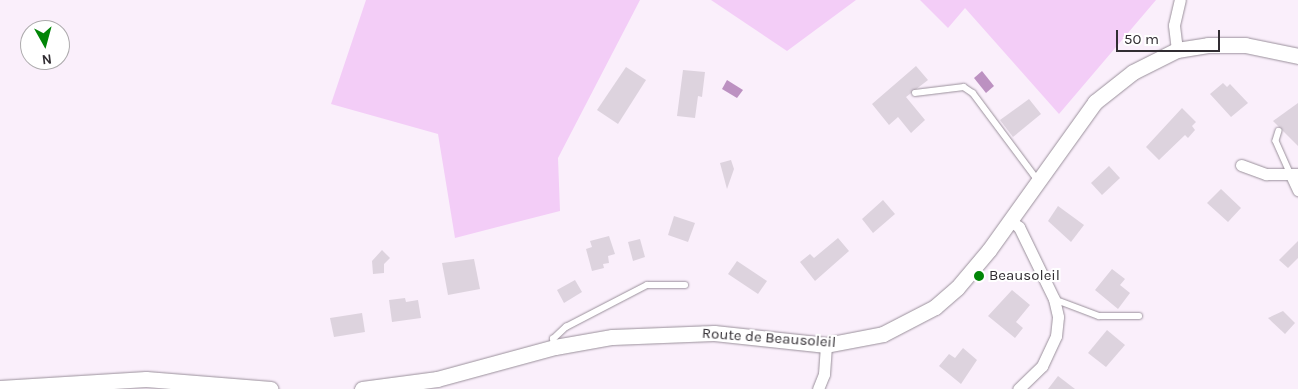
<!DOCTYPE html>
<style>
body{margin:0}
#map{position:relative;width:1298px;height:389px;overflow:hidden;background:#faeffb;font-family:Karla,sans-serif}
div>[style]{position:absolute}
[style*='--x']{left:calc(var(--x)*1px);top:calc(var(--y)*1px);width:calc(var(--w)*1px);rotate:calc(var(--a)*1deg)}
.green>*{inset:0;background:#f3cdf7}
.water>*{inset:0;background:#bc91c1}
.building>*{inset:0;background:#ddd3de}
.roads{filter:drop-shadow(0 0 1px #9a909b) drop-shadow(0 0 1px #9a909b)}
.service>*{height:5.5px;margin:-2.75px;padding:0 2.75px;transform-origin:2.75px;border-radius:2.75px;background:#fff}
.minor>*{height:11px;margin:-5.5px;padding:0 5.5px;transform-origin:5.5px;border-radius:5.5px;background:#fff}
.secondary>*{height:15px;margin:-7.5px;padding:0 7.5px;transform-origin:7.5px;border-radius:7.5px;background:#fff}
.dots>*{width:14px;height:14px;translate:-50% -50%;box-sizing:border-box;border:2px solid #fff;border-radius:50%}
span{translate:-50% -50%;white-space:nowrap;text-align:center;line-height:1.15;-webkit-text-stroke:4px #fff;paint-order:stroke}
.poi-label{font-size:15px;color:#312d32}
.left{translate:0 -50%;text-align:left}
.street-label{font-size:15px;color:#312d32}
.north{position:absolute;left:20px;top:20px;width:50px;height:50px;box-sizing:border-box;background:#fff;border:1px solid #adabad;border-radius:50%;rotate:173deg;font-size:14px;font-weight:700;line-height:20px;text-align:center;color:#312d32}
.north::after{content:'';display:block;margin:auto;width:18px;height:22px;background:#018507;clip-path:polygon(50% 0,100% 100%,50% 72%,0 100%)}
.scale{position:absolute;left:1116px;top:30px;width:104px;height:22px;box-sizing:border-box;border:2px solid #312d32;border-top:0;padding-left:6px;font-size:15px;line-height:18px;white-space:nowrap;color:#312d32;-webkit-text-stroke:4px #fff;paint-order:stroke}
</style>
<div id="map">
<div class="green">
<i style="clip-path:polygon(366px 0,640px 0,558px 158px,560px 211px,455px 238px,438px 134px,331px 104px)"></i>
<i style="clip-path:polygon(711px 0,856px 0,787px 51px)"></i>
<i style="clip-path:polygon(920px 0,1156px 0,1059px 114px,965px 8px,948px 28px)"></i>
</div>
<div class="water">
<i style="clip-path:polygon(982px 71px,994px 86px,986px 93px,974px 78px)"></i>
<i style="clip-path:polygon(727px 80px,743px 90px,737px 98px,722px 89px)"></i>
</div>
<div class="building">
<i style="clip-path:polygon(916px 66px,928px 80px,906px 97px,925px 120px,911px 133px,898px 117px,889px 125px,872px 104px)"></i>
<i style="clip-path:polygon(626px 67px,646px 80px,618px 124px,597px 110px)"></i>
<i style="clip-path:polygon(683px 70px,705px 72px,702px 97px,698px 96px,695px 118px,677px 116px)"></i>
<i style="clip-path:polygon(1223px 83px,1227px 87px,1230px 84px,1248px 103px,1231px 117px,1210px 94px)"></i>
<i style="clip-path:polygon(1029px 99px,1041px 114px,1013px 137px,1000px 120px)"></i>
<i style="clip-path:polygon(1298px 103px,1298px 146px,1273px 121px)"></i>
<i style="clip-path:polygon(1182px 108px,1196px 122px,1192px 126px,1195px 130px,1188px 138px,1185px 135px,1159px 160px,1146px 147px)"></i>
<i style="clip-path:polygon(731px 160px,734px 169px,727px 189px,720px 163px)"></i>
<i style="clip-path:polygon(1109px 166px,1120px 178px,1102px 195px,1091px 183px)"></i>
<i style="clip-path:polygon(1221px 189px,1241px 208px,1228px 222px,1207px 203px)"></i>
<i style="clip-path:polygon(883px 200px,895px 214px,873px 233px,862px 219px)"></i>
<i style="clip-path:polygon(1058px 206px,1084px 225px,1071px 242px,1048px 221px)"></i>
<i style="clip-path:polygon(674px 216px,695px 223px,688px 242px,668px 235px)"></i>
<i style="clip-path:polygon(609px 236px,615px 254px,608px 256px,609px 263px,603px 264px,604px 268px,592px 271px,586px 249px,592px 247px,590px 241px)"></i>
<i style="clip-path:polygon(838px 238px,849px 251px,815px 281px,800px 262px,810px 254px,814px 258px)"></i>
<i style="clip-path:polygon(640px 239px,645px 257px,633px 261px,628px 242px)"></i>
<i style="clip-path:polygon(1298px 241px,1298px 258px,1288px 268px,1279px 260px)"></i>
<i style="clip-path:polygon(382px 250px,390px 258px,384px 264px,384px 273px,373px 274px,372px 261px)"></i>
<i style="clip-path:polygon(474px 259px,480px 289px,448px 295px,442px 263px)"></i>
<i style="clip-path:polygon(737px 261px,767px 281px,758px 294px,728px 274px)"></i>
<i style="clip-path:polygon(1112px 269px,1125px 279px,1120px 285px,1130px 293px,1118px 309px,1095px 290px)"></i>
<i style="clip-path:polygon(575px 280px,582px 292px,564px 303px,557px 290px)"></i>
<i style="clip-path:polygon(1012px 290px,1030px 305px,1016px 322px,1023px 328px,1015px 338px,988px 316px)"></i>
<i style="clip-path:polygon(405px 298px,406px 302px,418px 300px,421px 318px,392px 322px,389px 300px)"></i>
<i style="clip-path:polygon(1283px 311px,1295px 323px,1285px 334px,1268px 318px)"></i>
<i style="clip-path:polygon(362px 313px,365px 332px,334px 337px,330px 318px)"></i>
<i style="clip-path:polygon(1107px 330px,1125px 345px,1106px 367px,1088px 353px)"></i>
<i style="clip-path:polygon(963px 348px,977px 360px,961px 384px,939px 366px,949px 354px,955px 358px)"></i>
<i style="clip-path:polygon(1058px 376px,1075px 389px,1048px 389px)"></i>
</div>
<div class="roads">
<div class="service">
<i style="--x:915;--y:93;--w:49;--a:-7"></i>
<i style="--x:964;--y:87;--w:11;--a:34"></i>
<i style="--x:973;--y:93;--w:107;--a:53.3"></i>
<i style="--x:1279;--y:131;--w:10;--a:107"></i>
<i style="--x:1276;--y:141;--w:37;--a:66"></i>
<i style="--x:1054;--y:299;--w:48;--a:20.7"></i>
<i style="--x:1099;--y:316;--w:40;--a:0"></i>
<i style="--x:554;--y:345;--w:6;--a:-99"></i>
<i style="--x:553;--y:339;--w:18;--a:-43"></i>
<i style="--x:566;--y:327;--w:91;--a:-27.4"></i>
<i style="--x:647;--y:285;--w:38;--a:0"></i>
</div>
<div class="minor">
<i style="--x:1177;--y:50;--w:25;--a:-97"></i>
<i style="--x:1174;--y:25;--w:26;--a:-77"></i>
<i style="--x:1241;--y:165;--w:27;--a:20"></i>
<i style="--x:1266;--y:174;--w:32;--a:0"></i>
<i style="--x:1291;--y:175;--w:17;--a:65"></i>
<i style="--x:1011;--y:221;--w:10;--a:37"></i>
<i style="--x:1019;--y:227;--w:80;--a:64.1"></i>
<i style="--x:1054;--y:299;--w:18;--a:77"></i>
<i style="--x:1058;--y:317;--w:19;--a:96"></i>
<i style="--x:1056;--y:336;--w:33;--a:115"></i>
<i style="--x:1042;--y:366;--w:33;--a:136"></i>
<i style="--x:818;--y:389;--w:16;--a:-68"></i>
<i style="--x:824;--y:374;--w:29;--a:-86"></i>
</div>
<div class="secondary">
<i style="--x:0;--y:388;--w:146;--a:-3.5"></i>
<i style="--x:146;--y:379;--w:125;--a:4.6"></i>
<i style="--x:362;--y:389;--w:76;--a:-7.6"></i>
<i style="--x:437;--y:379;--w:122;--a:-15.2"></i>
<i style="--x:555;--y:347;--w:58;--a:-10"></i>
<i style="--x:612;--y:337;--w:102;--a:-2.2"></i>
<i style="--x:714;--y:333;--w:113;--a:6.1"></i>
<i style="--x:826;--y:345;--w:58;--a:-10.9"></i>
<i style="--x:883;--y:334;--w:59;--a:-27.4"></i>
<i style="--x:935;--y:307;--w:29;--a:-41"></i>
<i style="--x:957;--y:288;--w:50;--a:-49.9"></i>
<i style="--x:989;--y:250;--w:182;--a:-54.4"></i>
<i style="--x:1095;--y:102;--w:48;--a:-38.3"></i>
<i style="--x:1133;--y:72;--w:49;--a:-26.6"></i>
<i style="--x:1177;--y:50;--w:31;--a:-9"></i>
<i style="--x:1208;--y:45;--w:37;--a:0"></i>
<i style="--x:1245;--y:45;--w:54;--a:11.7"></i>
</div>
</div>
<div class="dots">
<i style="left:979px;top:276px;background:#018507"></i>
</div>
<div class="poi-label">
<span class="left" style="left:989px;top:276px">Beausoleil</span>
</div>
<div class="street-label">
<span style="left:769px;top:338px;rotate:4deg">Route de Beausoleil</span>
</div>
<div class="north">N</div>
<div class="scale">50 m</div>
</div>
